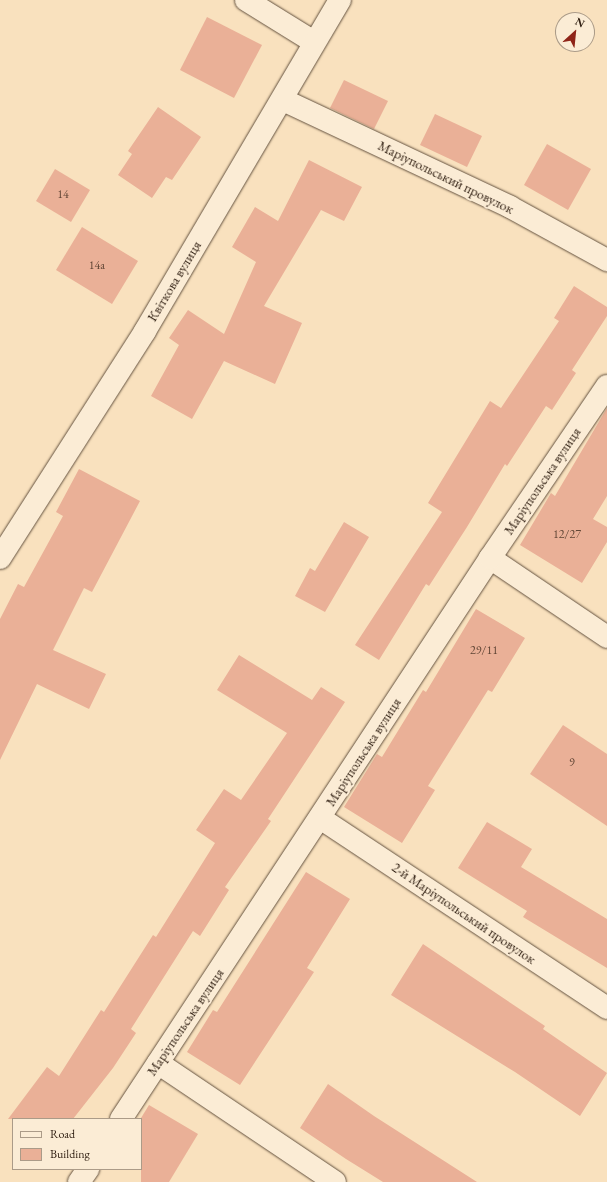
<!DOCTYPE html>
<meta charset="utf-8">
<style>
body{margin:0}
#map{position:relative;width:607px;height:1182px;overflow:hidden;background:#f9e1be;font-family:"EB Garamond",serif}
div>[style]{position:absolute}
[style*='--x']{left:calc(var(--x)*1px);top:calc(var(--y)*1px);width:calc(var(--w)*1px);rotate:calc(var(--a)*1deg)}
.building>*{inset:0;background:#eab097}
.roads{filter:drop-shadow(0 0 1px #64523f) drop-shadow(0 0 1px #64523f)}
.minor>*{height:22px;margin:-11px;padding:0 11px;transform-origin:11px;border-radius:11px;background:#fbecd5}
span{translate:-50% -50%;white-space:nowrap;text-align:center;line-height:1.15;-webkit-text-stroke:4px #fbecd5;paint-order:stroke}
.number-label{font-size:12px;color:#614636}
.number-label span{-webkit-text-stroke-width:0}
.street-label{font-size:14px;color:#332215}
.legend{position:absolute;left:12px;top:1118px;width:130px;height:52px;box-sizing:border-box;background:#fbecd5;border:1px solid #ab9b88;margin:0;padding:5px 7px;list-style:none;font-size:12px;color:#332215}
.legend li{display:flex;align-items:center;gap:8px;height:20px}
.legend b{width:20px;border:1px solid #ab9b88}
.north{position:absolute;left:555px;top:12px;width:40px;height:40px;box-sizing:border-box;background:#fbecd5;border:1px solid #ab9b88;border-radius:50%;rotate:27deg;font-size:11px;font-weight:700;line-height:16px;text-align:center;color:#332215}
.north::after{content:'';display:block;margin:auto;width:14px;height:18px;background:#8f2418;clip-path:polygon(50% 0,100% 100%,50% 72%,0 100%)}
</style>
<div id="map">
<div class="building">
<i style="clip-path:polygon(207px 17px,262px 45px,234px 98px,180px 70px)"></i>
<i style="clip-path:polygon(344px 80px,388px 101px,374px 129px,330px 108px)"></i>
<i style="clip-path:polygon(158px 107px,201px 137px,172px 180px,166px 177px,152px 198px,118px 175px,132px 154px,128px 151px)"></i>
<i style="clip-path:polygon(435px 114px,482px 136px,467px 167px,420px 145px)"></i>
<i style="clip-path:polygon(547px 144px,591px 169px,568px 210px,524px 185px)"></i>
<i style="clip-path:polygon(309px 160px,362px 187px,344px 221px,321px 210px,264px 306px,302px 323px,275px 384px,224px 361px,192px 419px,151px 396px,179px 345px,169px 338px,188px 310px,224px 334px,256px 262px,232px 247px,255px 207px,278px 221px)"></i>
<i style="clip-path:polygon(55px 169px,90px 190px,71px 222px,36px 201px)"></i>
<i style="clip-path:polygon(82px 227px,138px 261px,112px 304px,56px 270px)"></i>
<i style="clip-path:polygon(574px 286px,607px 307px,607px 316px,572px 370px,576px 373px,552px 410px,546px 406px,507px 466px,505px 464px,467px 527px,429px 586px,426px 584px,379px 660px,355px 645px,442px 512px,428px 503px,490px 401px,501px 408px,559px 321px,554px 318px)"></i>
<i style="clip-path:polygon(607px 408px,607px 496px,593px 519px,607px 527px,607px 542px,582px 583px,520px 545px,551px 493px,555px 496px)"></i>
<i style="clip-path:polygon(79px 469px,140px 501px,92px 592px,84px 588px,53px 650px,106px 674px,89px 709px,37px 684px,0 760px,0 619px,18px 584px,24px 587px,63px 516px,56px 512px)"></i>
<i style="clip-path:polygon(344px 522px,369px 537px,325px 612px,295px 596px,310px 568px,315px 571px)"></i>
<i style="clip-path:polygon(476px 609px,525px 638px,492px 692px,488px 690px,428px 786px,435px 790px,402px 843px,344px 807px,377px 754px,382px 757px,423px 690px,426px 692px)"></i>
<i style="clip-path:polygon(239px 655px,312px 700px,321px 687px,345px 702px,268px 819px,271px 821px,225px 887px,229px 890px,200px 936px,193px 931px,131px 1029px,136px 1033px,113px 1068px,73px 1119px,8px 1119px,47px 1067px,59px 1076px,101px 1010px,104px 1012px,153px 935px,156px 937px,215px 843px,196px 830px,224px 789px,241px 800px,287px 733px,217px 690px)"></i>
<i style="clip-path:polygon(563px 725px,607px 754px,607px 826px,530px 774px)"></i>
<i style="clip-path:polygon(487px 822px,532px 849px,521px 867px,607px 919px,607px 968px,523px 917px,527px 911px,458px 868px)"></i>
<i style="clip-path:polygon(306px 872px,350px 899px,307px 968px,314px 972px,240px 1085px,187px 1052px,213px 1010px,217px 1012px)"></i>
<i style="clip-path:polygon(423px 944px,545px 1026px,543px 1029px,607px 1073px,580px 1116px,515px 1072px,391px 995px)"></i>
<i style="clip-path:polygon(328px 1084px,374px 1116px,477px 1182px,383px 1182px,346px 1159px,300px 1128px)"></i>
<i style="clip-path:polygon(149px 1105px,198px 1134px,169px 1182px,141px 1182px,141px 1118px)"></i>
</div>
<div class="roads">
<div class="minor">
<i style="--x:246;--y:0;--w:80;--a:31.7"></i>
<i style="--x:283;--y:100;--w:251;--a:25.2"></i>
<i style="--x:510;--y:207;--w:111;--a:28.7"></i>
<i style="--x:0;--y:558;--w:269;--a:-57.4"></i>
<i style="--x:145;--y:331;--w:384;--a:-59.5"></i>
<i style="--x:490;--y:558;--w:141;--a:34"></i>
<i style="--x:320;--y:818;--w:344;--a:33.5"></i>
<i style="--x:158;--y:1063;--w:213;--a:33.9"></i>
<i style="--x:121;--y:1119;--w:671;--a:-56.66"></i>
<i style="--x:490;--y:558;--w:208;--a:-55.8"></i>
<i style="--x:79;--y:1182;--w:16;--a:-55"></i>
</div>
</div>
<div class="number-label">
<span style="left:63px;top:195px">14</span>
<span style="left:97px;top:266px">14а</span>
<span style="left:567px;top:535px">12/27</span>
<span style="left:484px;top:651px">29/11</span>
<span style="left:572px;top:763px">9</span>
</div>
<div class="street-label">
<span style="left:446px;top:177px;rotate:26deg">Маріупольський провулок</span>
<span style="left:174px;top:281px;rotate:-59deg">Квіткова вулиця</span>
<span style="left:542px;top:481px;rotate:-56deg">Маріупольська вулиця</span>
<span style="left:363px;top:752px;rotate:-57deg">Маріупольська вулиця</span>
<span style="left:464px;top:913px;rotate:34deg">2-й Маріупольський провулок</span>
<span style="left:185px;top:1022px;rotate:-56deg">Маріупольська вулиця</span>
</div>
<ul class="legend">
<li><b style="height:5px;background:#fbecd5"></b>Road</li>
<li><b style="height:11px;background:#eab097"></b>Building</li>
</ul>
<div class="north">N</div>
</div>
